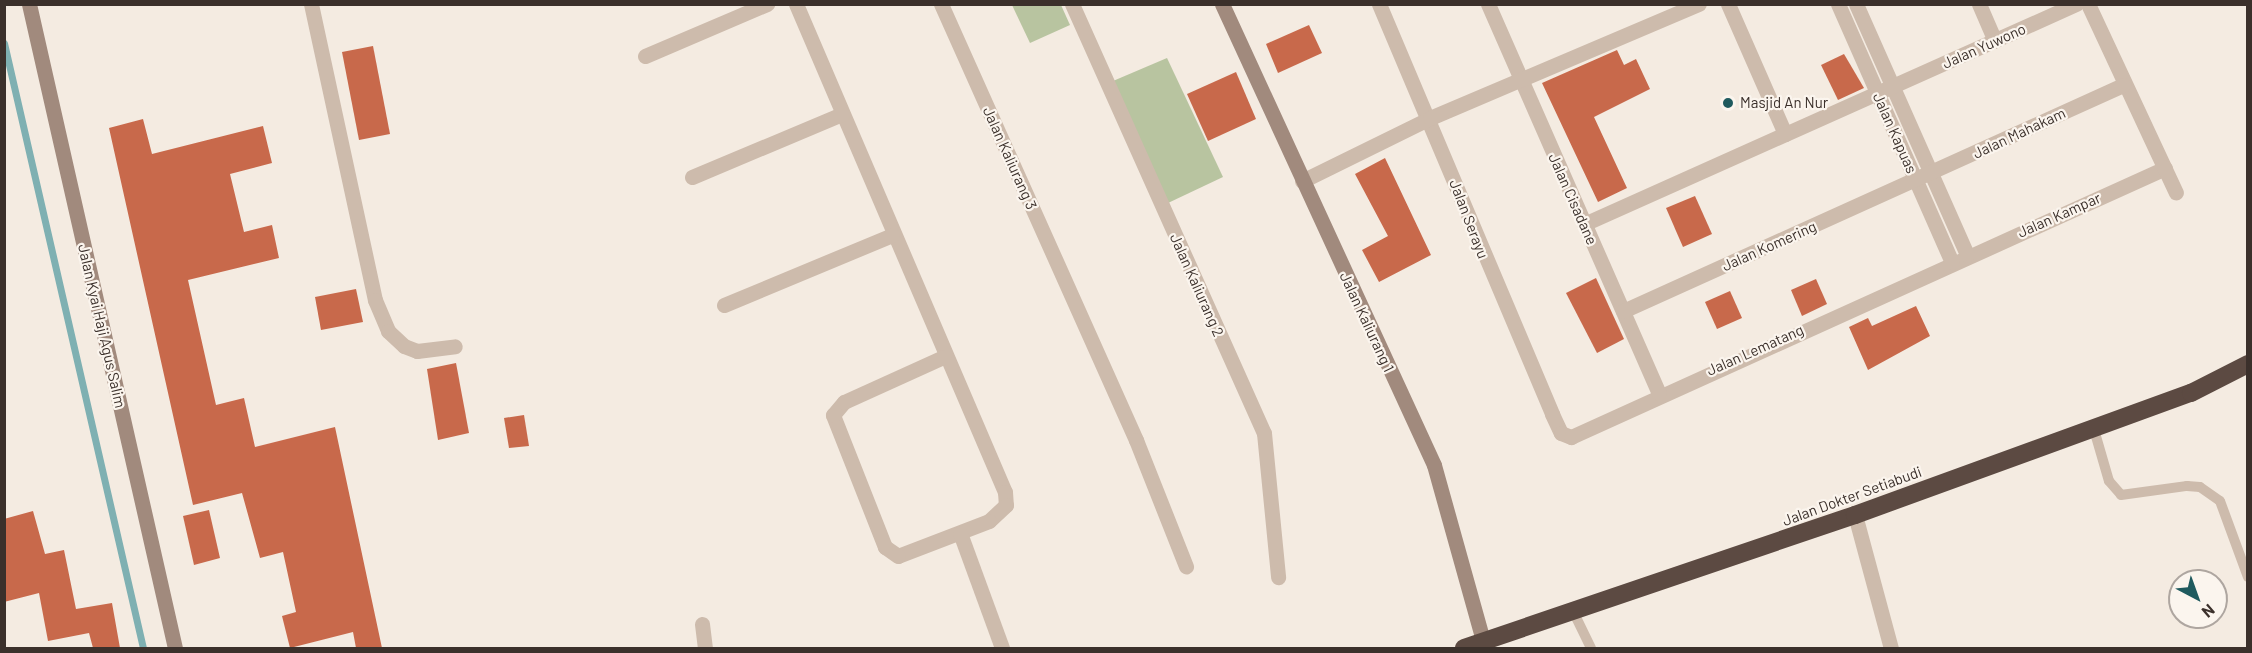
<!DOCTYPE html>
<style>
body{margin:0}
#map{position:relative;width:2252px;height:653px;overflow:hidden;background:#f4ebe1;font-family:Barlow,sans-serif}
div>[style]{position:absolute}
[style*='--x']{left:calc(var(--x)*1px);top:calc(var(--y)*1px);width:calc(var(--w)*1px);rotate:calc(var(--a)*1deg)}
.green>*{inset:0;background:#b8c4a0}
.stream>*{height:7px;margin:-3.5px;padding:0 3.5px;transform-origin:3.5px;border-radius:3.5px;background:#7fb0b2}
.building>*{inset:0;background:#c8694b}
.lane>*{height:10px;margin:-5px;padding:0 5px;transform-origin:5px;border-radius:5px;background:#cdbbac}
.street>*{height:15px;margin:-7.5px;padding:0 7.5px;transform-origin:7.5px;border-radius:7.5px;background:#cdbbac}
.secondary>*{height:15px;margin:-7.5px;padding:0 7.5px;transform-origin:7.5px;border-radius:7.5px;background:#a18a7d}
.highway>*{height:18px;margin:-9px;padding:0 9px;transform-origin:9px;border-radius:9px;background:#5c4a42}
.dots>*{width:16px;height:16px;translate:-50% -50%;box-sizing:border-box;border:3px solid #fbf5ee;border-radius:50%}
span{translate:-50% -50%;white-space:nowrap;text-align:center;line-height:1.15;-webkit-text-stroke:4.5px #fbf5ee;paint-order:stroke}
.street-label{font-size:15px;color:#3b302b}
.poi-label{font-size:15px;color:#3b302b}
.left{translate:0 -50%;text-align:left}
.frame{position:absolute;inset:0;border:6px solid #3b302b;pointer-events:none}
.north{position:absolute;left:2168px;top:569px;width:60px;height:60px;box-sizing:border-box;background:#fbf5ee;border:2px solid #aea6a0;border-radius:50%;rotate:139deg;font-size:16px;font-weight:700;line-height:24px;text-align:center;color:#3b302b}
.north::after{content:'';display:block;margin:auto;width:21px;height:27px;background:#1f5a5e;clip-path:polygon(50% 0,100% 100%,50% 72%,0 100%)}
</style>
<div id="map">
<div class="green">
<i style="clip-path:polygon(1012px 5px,1061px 5px,1070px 25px,1030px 43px)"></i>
<i style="clip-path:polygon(1167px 58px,1223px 177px,1168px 203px,1113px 81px)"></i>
</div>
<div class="stream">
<i style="--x:4;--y:43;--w:621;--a:77.06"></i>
</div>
<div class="building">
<i style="clip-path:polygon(1309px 25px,1322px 53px,1278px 73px,1266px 44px)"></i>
<i style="clip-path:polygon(373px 46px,390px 134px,359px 140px,342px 52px)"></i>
<i style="clip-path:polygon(1617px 50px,1624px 65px,1636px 59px,1650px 89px,1594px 117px,1627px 188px,1598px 202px,1542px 83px)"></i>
<i style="clip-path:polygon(1844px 54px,1864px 88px,1838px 100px,1821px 65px)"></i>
<i style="clip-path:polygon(1236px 72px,1256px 119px,1208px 141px,1187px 94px)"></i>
<i style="clip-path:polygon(143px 119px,152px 154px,263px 126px,272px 163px,230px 174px,244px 232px,272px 225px,279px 258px,188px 280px,216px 405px,244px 398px,255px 447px,335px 427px,382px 648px,356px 648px,353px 632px,290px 648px,282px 616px,296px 612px,283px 552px,260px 558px,242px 493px,193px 505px,109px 128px)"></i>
<i style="clip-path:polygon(1385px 158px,1431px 255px,1379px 282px,1362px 250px,1388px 236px,1355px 174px)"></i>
<i style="clip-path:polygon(1695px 196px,1712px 234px,1683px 247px,1666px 208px)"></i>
<i style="clip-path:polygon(1596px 278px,1624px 339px,1597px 353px,1566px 293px)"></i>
<i style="clip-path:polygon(1816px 279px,1827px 304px,1802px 316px,1791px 290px)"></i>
<i style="clip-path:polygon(356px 289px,363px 322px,321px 330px,315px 297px)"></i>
<i style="clip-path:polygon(1730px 291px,1742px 318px,1717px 329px,1705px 302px)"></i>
<i style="clip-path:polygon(1916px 306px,1930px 336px,1868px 370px,1849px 327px,1868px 318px,1872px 326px)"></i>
<i style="clip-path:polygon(456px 363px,469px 433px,438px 440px,427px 369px)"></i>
<i style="clip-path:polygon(524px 415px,529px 446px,509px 448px,504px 418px)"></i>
<i style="clip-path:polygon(209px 510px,220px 558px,194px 565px,183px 516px)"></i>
<i style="clip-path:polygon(33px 511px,45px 554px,64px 550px,76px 609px,112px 603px,120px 648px,93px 648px,89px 633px,48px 641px,39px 593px,4px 602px,4px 519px)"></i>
</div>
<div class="lane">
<i style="--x:2093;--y:426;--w:57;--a:73.8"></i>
<i style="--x:2109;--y:481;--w:18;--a:49"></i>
<i style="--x:2121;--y:495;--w:67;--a:-7.8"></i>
<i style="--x:2187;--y:486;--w:13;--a:4"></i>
<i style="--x:2200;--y:487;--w:24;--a:35"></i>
<i style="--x:2220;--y:501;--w:81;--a:69.8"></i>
<i style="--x:1573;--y:611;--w:41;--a:64.1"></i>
</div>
<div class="street">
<i style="--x:311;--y:4;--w:303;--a:77.8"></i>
<i style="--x:375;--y:300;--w:34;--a:67"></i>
<i style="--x:388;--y:331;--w:22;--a:43"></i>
<i style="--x:404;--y:346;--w:14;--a:21"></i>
<i style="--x:417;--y:351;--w:38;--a:-7"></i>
<i style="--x:796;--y:4;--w:531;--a:66.82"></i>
<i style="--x:1005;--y:492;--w:13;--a:86"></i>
<i style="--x:1006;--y:505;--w:23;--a:137"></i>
<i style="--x:989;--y:521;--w:97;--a:159"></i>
<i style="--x:898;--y:556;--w:16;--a:-145"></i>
<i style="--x:885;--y:547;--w:142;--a:-111.5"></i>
<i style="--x:833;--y:415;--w:17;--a:-50"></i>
<i style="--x:844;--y:402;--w:109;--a:-24.4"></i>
<i style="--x:941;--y:4;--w:478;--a:65.9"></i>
<i style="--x:1136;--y:440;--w:136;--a:68.4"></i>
<i style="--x:1072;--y:4;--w:470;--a:65.9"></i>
<i style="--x:1264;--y:433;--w:145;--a:84.4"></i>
<i style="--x:1379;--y:4;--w:445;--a:67.1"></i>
<i style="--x:1552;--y:414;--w:21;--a:65"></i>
<i style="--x:1561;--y:433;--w:11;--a:22"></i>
<i style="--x:1571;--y:437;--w:652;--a:-24.36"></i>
<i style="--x:1488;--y:4;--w:425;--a:66.3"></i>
<i style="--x:1728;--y:4;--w:142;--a:66.3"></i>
<i style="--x:1838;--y:4;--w:282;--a:66.2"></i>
<i style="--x:1856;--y:4;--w:274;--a:66.1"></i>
<i style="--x:1979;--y:4;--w:40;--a:66.6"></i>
<i style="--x:2088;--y:4;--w:208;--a:65"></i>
<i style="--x:645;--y:56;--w:133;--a:-23.1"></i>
<i style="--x:692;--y:177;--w:163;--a:-22.8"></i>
<i style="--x:1302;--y:181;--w:143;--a:-26.2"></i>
<i style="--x:1430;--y:118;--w:292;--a:-23"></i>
<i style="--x:1584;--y:224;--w:539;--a:-24.09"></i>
<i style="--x:724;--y:305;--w:182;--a:-22.6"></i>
<i style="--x:1623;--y:311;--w:549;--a:-24.32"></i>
<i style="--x:1855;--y:515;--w:138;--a:74.9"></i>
<i style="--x:960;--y:533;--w:122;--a:69.9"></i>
<i style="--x:702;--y:624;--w:24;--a:83"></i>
</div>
<div class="secondary">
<i style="--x:29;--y:4;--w:660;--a:77.23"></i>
<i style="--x:1222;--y:4;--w:507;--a:65.3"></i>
<i style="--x:1434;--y:465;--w:190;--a:74.4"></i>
</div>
<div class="highway">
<i style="--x:1464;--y:648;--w:413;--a:-18.8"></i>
<i style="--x:1855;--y:515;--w:357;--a:-20"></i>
<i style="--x:2191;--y:393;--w:64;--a:-27"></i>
</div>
<div class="dots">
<i style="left:1728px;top:103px;background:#1f5a5e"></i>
</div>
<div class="street-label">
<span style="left:1984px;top:46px;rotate:-24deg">Jalan Yuwono</span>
<span style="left:1895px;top:133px;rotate:66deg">Jalan Kapuas</span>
<span style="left:2019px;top:133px;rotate:-25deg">Jalan Mahakam</span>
<span style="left:1010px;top:158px;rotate:66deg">Jalan Kaliurang 3</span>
<span style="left:1573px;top:199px;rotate:66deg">Jalan Cisadane</span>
<span style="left:2059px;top:215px;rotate:-24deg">Jalan Kampar</span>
<span style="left:1469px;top:219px;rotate:69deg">Jalan Serayu</span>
<span style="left:1769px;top:246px;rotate:-24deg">Jalan Komering</span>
<span style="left:1197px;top:285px;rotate:66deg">Jalan Kaliurang 2</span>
<span style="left:1367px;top:322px;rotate:65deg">Jalan Kaliurang 1</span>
<span style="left:102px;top:326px;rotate:77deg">Jalan Kyai Haji Agus Salim</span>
<span style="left:1755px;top:350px;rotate:-24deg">Jalan Lematang</span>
<span style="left:1852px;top:496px;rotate:-20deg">Jalan Dokter Setiabudi</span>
</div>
<div class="poi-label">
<span class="left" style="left:1740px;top:103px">Masjid An Nur</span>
</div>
<div class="frame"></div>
<div class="north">N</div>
</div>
